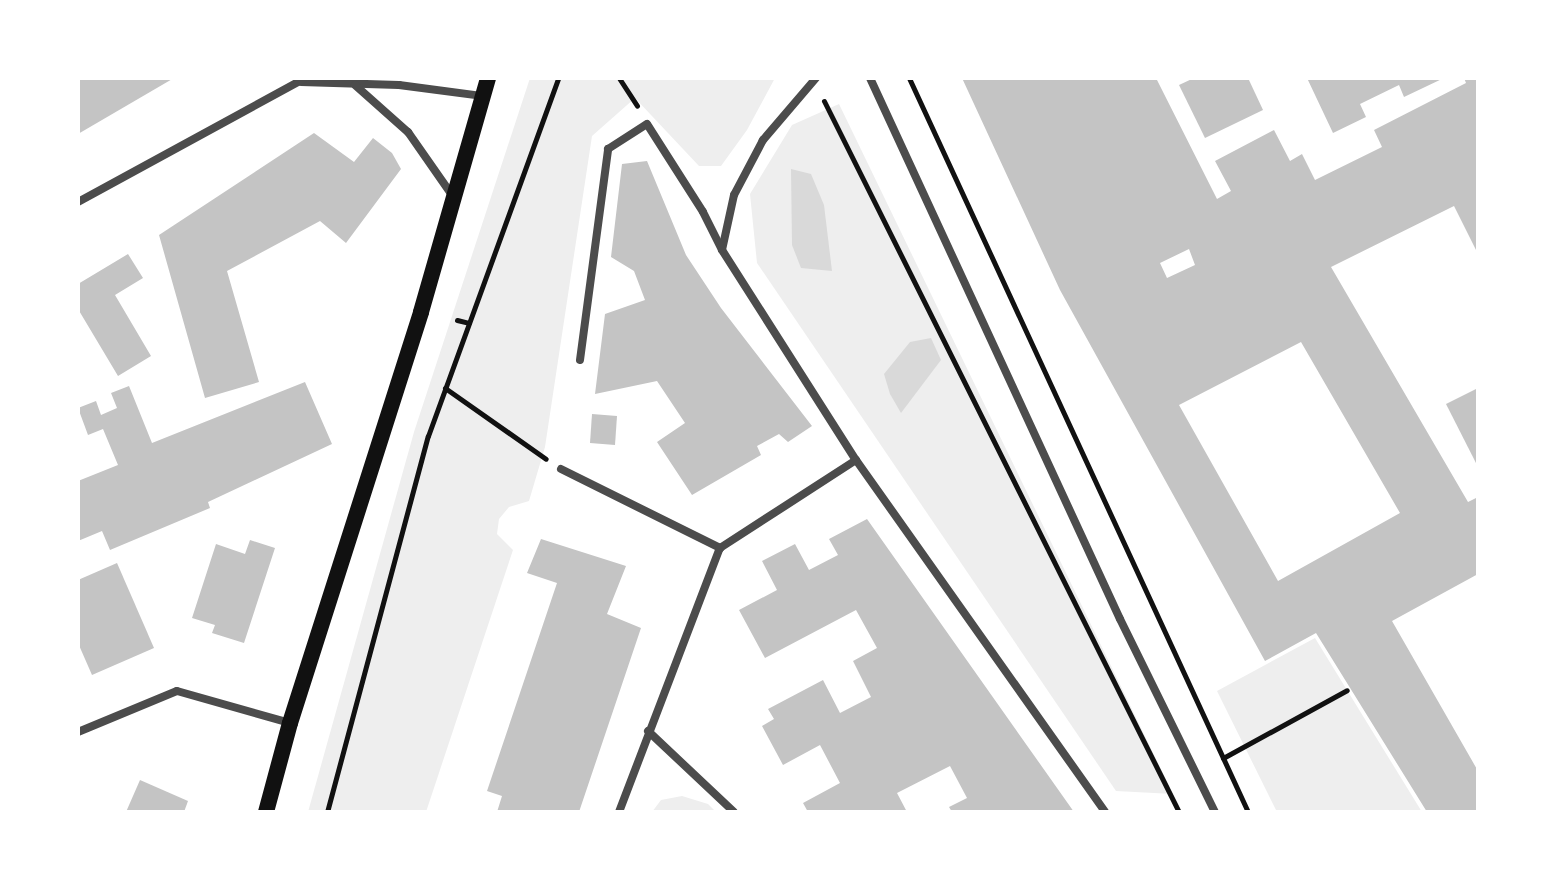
<!DOCTYPE html>
<style>
body{margin:0}
#map{position:relative;width:1556px;height:890px;overflow:hidden;background:#fff;font-family:Figtree,sans-serif}
div>[style]{position:absolute}
[style*='--x']{left:calc(var(--x)*1px);top:calc(var(--y)*1px);width:calc(var(--w)*1px);rotate:calc(var(--a)*1deg)}
.green>*{inset:0;background:#eee}
.water>*{inset:0;background:#d9d9d9}
.building>*{inset:0;background:#c4c4c4}
.path>*{height:5px;margin:-2.5px;padding:0 2.5px;transform-origin:2.5px;border-radius:2.5px;background:#111}
.minor>*{height:8px;margin:-4px;padding:0 4px;transform-origin:4px;border-radius:4px;background:#4c4c4c}
.secondary>*{height:16px;margin:-8px;padding:0 8px;transform-origin:8px;border-radius:8px;background:#111}
span{translate:-50% -50%;white-space:nowrap;text-align:center;line-height:1.15;-webkit-text-stroke:8px #fff;paint-order:stroke}
.frame{position:absolute;inset:0;border:80px solid #fff;pointer-events:none}
</style>
<div id="map">
<div class="green">
<i style="clip-path:polygon(530px 78px,775px 78px,747px 130px,721px 166px,699px 166px,635px 98px,592px 136px,545px 447px,529px 501px,509px 507px,499px 519px,497px 534px,513px 550px,426px 812px,308px 812px,414px 432px)"></i>
<i style="clip-path:polygon(839px 104px,1173px 794px,1116px 791px,757px 263px,750px 194px,792px 125px)"></i>
<i style="clip-path:polygon(1315px 638px,1422px 812px,1277px 812px,1217px 691px)"></i>
<i style="clip-path:polygon(682px 796px,708px 804px,716px 812px,652px 812px,661px 800px)"></i>
</div>
<div class="water">
<i style="clip-path:polygon(791px 169px,811px 174px,824px 205px,832px 271px,801px 268px,792px 245px)"></i>
<i style="clip-path:polygon(931px 338px,941px 360px,901px 413px,890px 394px,884px 374px,910px 342px)"></i>
</div>
<div class="building">
<i style="clip-path:polygon(78px 78px,174px 78px,78px 134px)"></i>
<i style="clip-path:polygon(evenodd,962px 78px,1156px 78px,1217px 199px,1231px 191px,1215px 161px,1274px 130px,1290px 161px,1302px 154px,1315px 180px,1382px 147px,1374px 130px,1466px 83px,1464px 78px,1478px 78px,1478px 254px,1454px 206px,1331px 267px,1468px 502px,1478px 497px,1478px 574px,1392px 621px,1478px 771px,1478px 812px,1427px 812px,1316px 633px,1265px 661px,1060px 290px,962px 78px,1189px 249px,1195px 265px,1167px 278px,1160px 263px,1189px 249px,962px 78px,1301px 342px,1400px 513px,1278px 581px,1179px 405px,1301px 342px)"></i>
<i style="clip-path:polygon(1194px 78px,1248px 78px,1263px 110px,1205px 138px,1179px 85px)"></i>
<i style="clip-path:polygon(1307px 78px,1444px 78px,1404px 97px,1399px 85px,1360px 104px,1366px 117px,1333px 133px)"></i>
<i style="clip-path:polygon(314px 133px,354px 162px,373px 138px,392px 153px,401px 169px,346px 243px,320px 221px,227px 271px,259px 382px,205px 398px,159px 235px)"></i>
<i style="clip-path:polygon(647px 161px,686px 255px,721px 308px,812px 426px,788px 442px,779px 434px,757px 446px,761px 455px,692px 495px,657px 442px,685px 423px,657px 381px,595px 394px,605px 314px,645px 300px,634px 271px,611px 257px,622px 164px)"></i>
<i style="clip-path:polygon(128px 254px,143px 278px,115px 295px,151px 356px,118px 376px,78px 309px,78px 284px)"></i>
<i style="clip-path:polygon(305px 382px,332px 444px,208px 502px,210px 508px,110px 550px,102px 531px,78px 541px,78px 481px,118px 465px,103px 429px,88px 435px,78px 408px,96px 401px,101px 415px,117px 408px,111px 393px,129px 386px,152px 443px)"></i>
<i style="clip-path:polygon(1478px 388px,1478px 467px,1446px 404px)"></i>
<i style="clip-path:polygon(592px 414px,617px 416px,615px 445px,590px 443px)"></i>
<i style="clip-path:polygon(867px 519px,1074px 812px,952px 812px,949px 807px,967px 798px,950px 766px,897px 793px,907px 812px,808px 812px,803px 803px,840px 783px,820px 745px,783px 765px,762px 726px,774px 719px,768px 709px,823px 680px,840px 713px,871px 697px,853px 661px,877px 648px,856px 610px,765px 658px,739px 610px,777px 590px,762px 561px,795px 544px,809px 570px,838px 555px,829px 539px)"></i>
<i style="clip-path:polygon(541px 539px,626px 566px,607px 614px,641px 628px,579px 812px,497px 812px,502px 796px,487px 791px,557px 583px,527px 573px)"></i>
<i style="clip-path:polygon(250px 540px,275px 548px,244px 643px,212px 633px,215px 625px,192px 618px,216px 544px,245px 554px)"></i>
<i style="clip-path:polygon(117px 563px,154px 648px,92px 675px,78px 643px,78px 580px)"></i>
<i style="clip-path:polygon(140px 780px,188px 801px,184px 812px,126px 812px)"></i>
</div>
<div class="path">
<i style="--x:619;--y:78;--w:33;--a:57"></i>
<i style="--x:909;--y:78;--w:809;--a:65.21"></i>
<i style="--x:824;--y:101;--w:795;--a:63.47"></i>
<i style="--x:457;--y:320;--w:12;--a:14"></i>
<i style="--x:445;--y:388;--w:123;--a:35.1"></i>
<i style="--x:1223;--y:758;--w:141;--a:-28.7"></i>
<i style="--x:327;--y:812;--w:389;--a:-75"></i>
<i style="--x:428;--y:436;--w:381;--a:-70"></i>
</div>
<div class="minor">
<i style="--x:816;--y:78;--w:82;--a:130.5"></i>
<i style="--x:763;--y:140;--w:62;--a:117.8"></i>
<i style="--x:734;--y:195;--w:56;--a:102.3"></i>
<i style="--x:722;--y:250;--w:249;--a:57.5"></i>
<i style="--x:856;--y:460;--w:431;--a:54.7"></i>
<i style="--x:870;--y:78;--w:596;--a:65.2"></i>
<i style="--x:1120;--y:619;--w:215;--a:63.8"></i>
<i style="--x:301;--y:82;--w:98;--a:1.8"></i>
<i style="--x:399;--y:85;--w:85;--a:7.5"></i>
<i style="--x:355;--y:85;--w:71;--a:41.6"></i>
<i style="--x:408;--y:132;--w:77;--a:55.1"></i>
<i style="--x:78;--y:202;--w:259;--a:-28.6"></i>
<i style="--x:580;--y:360;--w:213;--a:-82.4"></i>
<i style="--x:608;--y:149;--w:46;--a:-32.7"></i>
<i style="--x:647;--y:124;--w:104;--a:57.5"></i>
<i style="--x:703;--y:212;--w:42;--a:63.4"></i>
<i style="--x:561;--y:469;--w:178;--a:26.4"></i>
<i style="--x:648;--y:731;--w:118;--a:43.3"></i>
<i style="--x:78;--y:732;--w:107;--a:-22.5"></i>
<i style="--x:177;--y:691;--w:117;--a:15.8"></i>
<i style="--x:619;--y:812;--w:283;--a:-69.1"></i>
<i style="--x:720;--y:548;--w:162;--a:-32.9"></i>
</div>
<div class="secondary">
<i style="--x:266;--y:812;--w:92;--a:-74.9"></i>
<i style="--x:290;--y:723;--w:431;--a:-72.3"></i>
<i style="--x:421;--y:312;--w:243;--a:-74"></i>
</div>
<div class="frame"></div>
</div>
